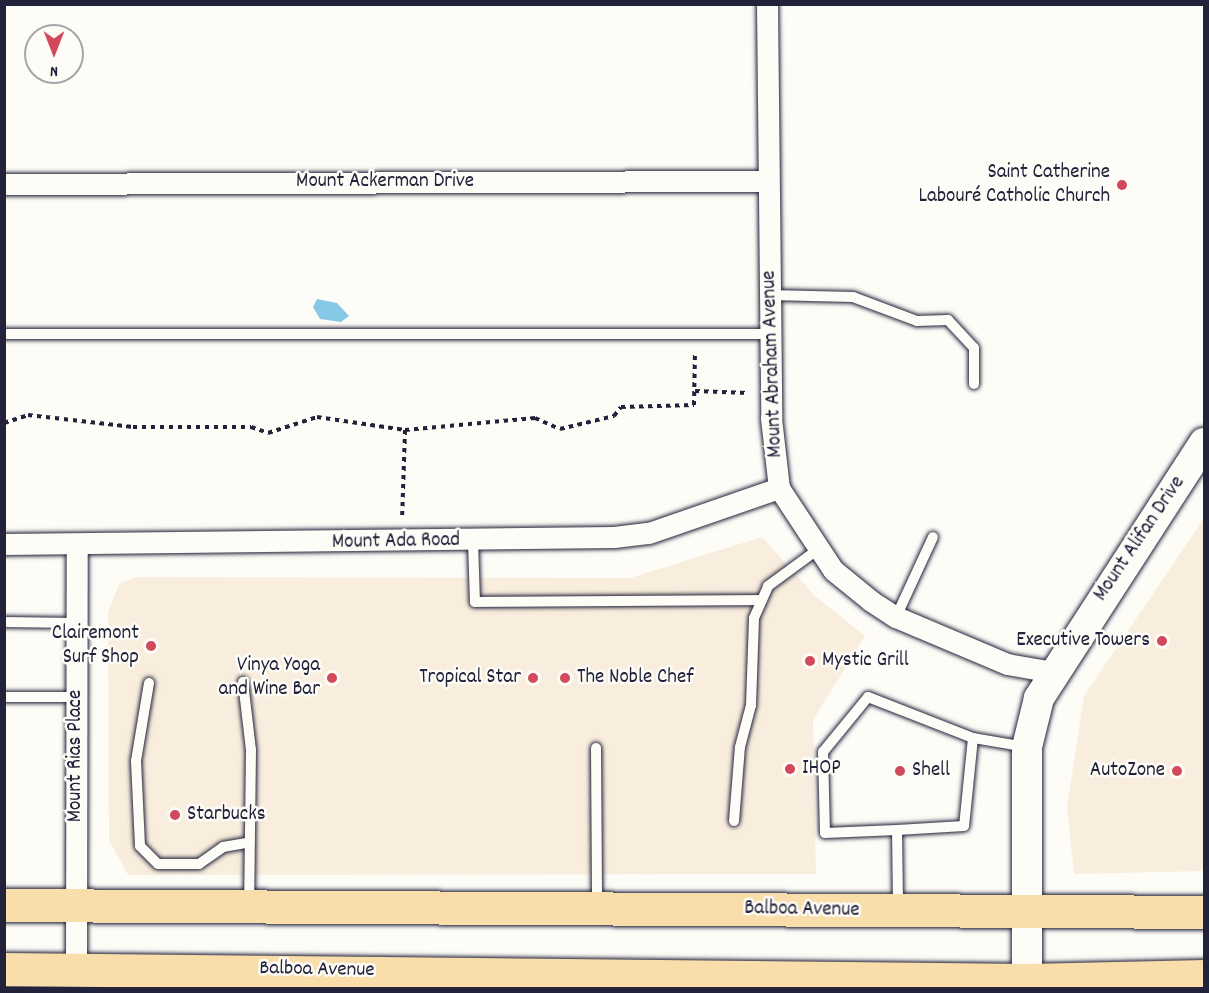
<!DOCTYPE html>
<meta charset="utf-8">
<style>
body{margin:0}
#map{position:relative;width:1209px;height:993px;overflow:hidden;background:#fdfcf7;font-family:Dekko,sans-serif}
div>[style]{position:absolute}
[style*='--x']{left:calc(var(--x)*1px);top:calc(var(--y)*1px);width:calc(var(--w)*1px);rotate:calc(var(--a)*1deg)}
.built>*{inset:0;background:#f9eedd}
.water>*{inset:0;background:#86c9e7}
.path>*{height:4px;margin-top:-2px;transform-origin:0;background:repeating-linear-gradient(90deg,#22223b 0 4.5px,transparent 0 9px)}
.roads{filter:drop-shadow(0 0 2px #22223b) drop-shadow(0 0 2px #22223b)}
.service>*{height:10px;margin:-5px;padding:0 5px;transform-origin:5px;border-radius:5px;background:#fdfcf7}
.minor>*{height:21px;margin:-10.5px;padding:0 10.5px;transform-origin:10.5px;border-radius:10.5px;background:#fdfcf7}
.secondary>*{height:30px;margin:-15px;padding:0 15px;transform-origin:15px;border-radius:15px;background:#fdfcf7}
.primary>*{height:33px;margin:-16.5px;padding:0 16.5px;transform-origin:16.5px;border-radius:16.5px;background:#f9deab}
.dots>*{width:16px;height:16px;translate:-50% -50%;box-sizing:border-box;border:3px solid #fdfcf7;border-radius:50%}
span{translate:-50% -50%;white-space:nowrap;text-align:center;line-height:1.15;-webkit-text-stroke:5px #fdfcf7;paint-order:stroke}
.poi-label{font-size:21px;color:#22223b}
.right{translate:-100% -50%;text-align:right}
.left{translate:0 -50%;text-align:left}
.street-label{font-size:21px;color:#22223b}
.frame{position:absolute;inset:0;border:6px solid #22223b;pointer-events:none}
.north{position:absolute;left:24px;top:24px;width:60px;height:60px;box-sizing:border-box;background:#fdfcf7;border:2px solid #a5a5ac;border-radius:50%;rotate:180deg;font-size:16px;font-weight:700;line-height:24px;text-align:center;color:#22223b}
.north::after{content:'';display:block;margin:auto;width:21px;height:27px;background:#d1495b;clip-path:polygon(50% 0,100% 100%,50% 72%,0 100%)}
</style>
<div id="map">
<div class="built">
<i style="clip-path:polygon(1204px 518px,1204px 871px,1074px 874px,1067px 807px,1084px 696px)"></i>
<i style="clip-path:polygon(762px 537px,815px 596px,865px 636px,813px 720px,816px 874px,128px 875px,109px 840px,108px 612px,119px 584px,137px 577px,630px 578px)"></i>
</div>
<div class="water">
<i style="clip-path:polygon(317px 299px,337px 303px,349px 316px,341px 322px,320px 319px,313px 307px)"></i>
</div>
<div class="path">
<i style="--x:695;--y:391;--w:53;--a:2.2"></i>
<i style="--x:4;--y:423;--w:25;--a:-18"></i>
<i style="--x:28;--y:415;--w:106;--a:6.5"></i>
<i style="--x:133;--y:427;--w:118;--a:0"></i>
<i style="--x:251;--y:427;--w:18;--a:19"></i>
<i style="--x:268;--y:433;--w:52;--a:-18.1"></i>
<i style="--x:317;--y:417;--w:89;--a:8.4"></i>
<i style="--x:405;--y:430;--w:89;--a:91.9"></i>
<i style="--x:405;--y:430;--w:131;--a:-5.3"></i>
<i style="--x:535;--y:418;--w:27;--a:24"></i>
<i style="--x:560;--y:429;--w:56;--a:-13.5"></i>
<i style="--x:614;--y:416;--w:11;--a:-52"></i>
<i style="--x:621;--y:407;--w:73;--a:-1.6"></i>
<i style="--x:694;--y:405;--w:54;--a:-88.9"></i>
</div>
<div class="roads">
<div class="service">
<i style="--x:769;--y:295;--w:84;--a:1.4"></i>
<i style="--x:853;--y:297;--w:68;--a:20.6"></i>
<i style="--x:917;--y:321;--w:31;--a:-2"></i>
<i style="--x:948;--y:320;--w:38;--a:47"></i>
<i style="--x:974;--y:348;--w:36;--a:90"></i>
<i style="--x:4;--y:334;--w:767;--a:0"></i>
<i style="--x:473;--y:540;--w:62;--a:88.2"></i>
<i style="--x:475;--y:602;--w:287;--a:-0.4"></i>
<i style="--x:896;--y:617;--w:88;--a:-65.2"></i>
<i style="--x:4;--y:622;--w:72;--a:0.8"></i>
<i style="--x:243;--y:682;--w:68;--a:83.3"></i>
<i style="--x:251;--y:750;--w:153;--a:90.7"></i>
<i style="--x:149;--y:683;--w:79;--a:99.5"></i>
<i style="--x:136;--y:761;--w:85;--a:87.3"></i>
<i style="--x:140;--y:846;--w:25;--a:45"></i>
<i style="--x:158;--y:864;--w:41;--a:0"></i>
<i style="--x:199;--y:864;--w:29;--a:-35"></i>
<i style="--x:223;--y:847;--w:27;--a:-10"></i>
<i style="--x:4;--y:697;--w:72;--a:0"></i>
<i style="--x:973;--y:738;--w:54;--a:9.6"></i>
<i style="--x:596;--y:748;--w:157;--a:89.6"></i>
<i style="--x:734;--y:821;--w:74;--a:-85.4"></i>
<i style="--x:740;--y:747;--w:43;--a:-75.3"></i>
<i style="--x:751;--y:705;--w:87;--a:-88"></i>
<i style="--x:754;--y:618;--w:35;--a:-66"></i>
<i style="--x:768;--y:586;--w:61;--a:-36.3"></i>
<i style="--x:897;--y:830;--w:72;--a:177.6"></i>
<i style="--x:825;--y:833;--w:81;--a:-91.4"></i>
<i style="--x:823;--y:752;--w:71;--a:-50.7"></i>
<i style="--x:868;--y:697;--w:113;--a:21.3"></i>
<i style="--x:973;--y:738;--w:88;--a:95.8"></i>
<i style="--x:964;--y:826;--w:67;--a:176.6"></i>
<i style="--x:897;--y:830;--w:76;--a:89.2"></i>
</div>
<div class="minor">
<i style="--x:767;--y:4;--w:414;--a:89.4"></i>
<i style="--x:771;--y:418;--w:70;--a:83.5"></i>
<i style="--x:779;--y:488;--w:98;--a:56.6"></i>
<i style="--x:833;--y:570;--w:49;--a:39.2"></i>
<i style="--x:871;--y:601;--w:30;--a:33"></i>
<i style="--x:896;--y:617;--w:121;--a:22.9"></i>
<i style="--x:1007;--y:664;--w:47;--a:9.9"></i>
<i style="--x:4;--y:184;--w:762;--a:-0.23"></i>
<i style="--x:4;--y:544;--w:610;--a:-0.66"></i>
<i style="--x:614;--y:537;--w:35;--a:-7"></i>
<i style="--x:649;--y:533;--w:138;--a:-19.1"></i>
<i style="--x:76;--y:968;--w:424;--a:-89.9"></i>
</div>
<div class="secondary">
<i style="--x:1032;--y:988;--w:9;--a:-122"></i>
<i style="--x:1027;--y:980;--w:233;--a:-90"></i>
<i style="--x:1027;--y:747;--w:50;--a:-76.2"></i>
<i style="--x:1039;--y:698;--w:304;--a:-57.1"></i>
</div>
<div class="primary">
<i style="--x:4;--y:905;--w:1200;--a:0.33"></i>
<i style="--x:4;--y:969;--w:1023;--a:0.62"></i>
<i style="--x:1027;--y:980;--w:177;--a:-1.3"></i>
</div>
</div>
<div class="dots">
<i style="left:1122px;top:185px;background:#d1495b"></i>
<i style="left:1162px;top:641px;background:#d1495b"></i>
<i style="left:151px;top:646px;background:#d1495b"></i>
<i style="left:810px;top:661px;background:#d1495b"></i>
<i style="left:332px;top:678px;background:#d1495b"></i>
<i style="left:533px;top:678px;background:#d1495b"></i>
<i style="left:565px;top:678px;background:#d1495b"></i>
<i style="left:790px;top:769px;background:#d1495b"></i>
<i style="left:900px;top:771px;background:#d1495b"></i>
<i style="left:1177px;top:771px;background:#d1495b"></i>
<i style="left:175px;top:815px;background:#d1495b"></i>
</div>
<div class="poi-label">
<span class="right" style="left:1110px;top:185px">Saint Catherine<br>Labouré Catholic Church</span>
<span class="right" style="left:139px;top:646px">Clairemont<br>Surf Shop</span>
<span class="right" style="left:1150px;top:641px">Executive Towers</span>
<span class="left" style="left:822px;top:661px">Mystic Grill</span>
<span class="right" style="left:320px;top:678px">Vinya Yoga<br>and Wine Bar</span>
<span class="right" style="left:521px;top:678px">Tropical Star</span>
<span class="left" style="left:577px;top:678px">The Noble Chef</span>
<span class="left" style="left:802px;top:769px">IHOP</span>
<span class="left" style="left:912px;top:771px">Shell</span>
<span class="right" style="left:1165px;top:771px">AutoZone</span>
<span class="left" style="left:187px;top:815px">Starbucks</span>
</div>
<div class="street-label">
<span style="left:385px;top:182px">Mount Ackerman Drive</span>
<span style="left:773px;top:364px;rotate:-92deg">Mount Abraham Avenue</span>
<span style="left:1140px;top:539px;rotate:-56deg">Mount Alifan Drive</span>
<span style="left:396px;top:542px;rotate:-1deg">Mount Ada Road</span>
<span style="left:76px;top:756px;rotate:-90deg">Mount Rias Place</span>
<span style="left:802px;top:910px;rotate:1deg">Balboa Avenue</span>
<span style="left:317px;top:970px;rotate:1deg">Balboa Avenue</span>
</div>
<div class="frame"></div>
<div class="north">N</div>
</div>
